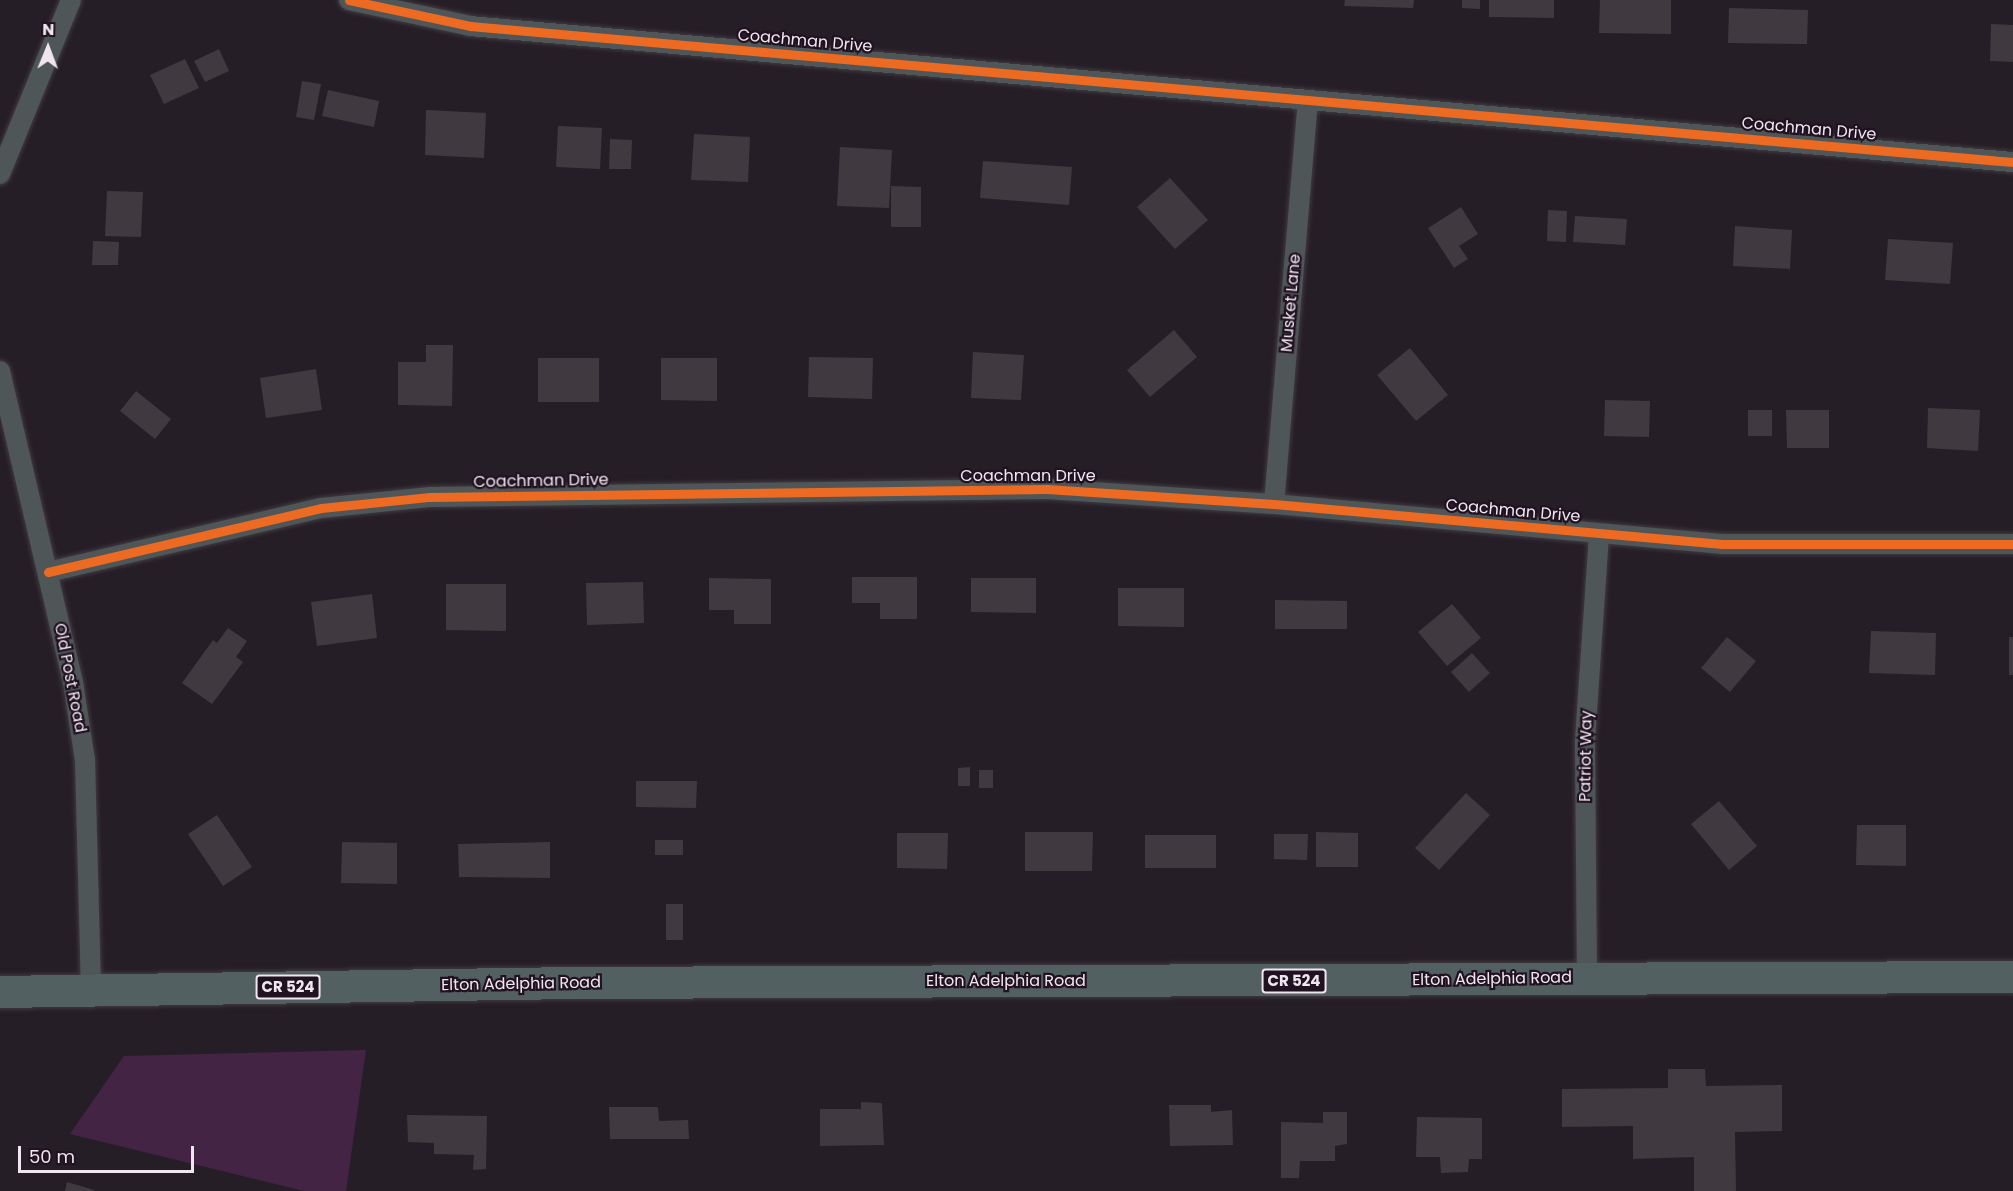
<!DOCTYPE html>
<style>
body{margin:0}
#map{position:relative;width:2013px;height:1191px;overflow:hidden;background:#261e26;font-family:Poppins,sans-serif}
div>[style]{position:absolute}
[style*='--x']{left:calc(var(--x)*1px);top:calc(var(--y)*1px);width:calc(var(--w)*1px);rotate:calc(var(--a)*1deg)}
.green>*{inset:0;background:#442445}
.building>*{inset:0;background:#403940}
.roads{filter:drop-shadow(0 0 2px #413b41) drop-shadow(0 0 2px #413b41)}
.street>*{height:20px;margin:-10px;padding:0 10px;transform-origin:10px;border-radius:10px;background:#4e5658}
.primary>*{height:32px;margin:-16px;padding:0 16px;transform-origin:16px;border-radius:16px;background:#536062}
.cycleway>*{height:9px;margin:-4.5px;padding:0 4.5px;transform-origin:4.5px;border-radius:4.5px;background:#ed6a23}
span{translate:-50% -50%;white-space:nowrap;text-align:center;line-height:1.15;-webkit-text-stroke:4.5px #201220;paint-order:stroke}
.shield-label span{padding:2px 4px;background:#201220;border:2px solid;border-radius:4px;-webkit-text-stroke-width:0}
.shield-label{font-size:15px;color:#f0e6f0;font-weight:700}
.street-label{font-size:16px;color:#f0e6f0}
.north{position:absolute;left:18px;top:18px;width:60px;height:60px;-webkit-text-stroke:4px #201220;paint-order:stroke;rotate:1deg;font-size:16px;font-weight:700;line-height:24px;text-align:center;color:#f0e6f0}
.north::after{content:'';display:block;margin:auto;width:21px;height:27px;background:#f0e6f0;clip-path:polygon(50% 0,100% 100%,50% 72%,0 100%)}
.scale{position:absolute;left:18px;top:1146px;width:176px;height:27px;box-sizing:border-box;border:3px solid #f0e6f0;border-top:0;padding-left:8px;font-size:18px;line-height:21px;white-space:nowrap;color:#f0e6f0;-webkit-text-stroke:4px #201220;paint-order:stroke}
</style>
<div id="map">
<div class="green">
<i style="clip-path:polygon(366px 1050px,346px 1191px,304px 1191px,70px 1134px,124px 1056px)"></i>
</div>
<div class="building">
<i style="clip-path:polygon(1345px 0,1414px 0,1413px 8px,1344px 6px)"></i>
<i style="clip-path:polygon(1462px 0,1480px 0,1480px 9px,1462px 8px)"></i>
<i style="clip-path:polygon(1489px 0,1554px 0,1554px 18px,1489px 17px)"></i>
<i style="clip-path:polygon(1600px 0,1671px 0,1671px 34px,1599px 33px)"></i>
<i style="clip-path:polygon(1729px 8px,1808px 10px,1807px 44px,1728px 43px)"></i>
<i style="clip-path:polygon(1991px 24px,2013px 25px,2013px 62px,1990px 61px)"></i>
<i style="clip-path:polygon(219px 49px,229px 71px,205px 82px,194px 61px)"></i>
<i style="clip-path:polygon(185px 59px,199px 88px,164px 104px,150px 75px)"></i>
<i style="clip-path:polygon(302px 81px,321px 84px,314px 120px,296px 117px)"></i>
<i style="clip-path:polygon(328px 90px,379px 101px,374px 127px,322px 116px)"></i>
<i style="clip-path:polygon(426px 110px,486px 113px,484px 158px,425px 155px)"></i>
<i style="clip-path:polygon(558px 126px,602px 128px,600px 169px,556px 167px)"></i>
<i style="clip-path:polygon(694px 134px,750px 137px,748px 182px,691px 180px)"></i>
<i style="clip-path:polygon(610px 139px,632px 140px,631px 169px,609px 169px)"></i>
<i style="clip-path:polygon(840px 147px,892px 150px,889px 208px,837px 206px)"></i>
<i style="clip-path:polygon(983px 161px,1072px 167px,1069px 205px,980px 198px)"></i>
<i style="clip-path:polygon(1170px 178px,1208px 220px,1175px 249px,1137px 207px)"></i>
<i style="clip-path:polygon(891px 186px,921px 187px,921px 227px,891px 227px)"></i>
<i style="clip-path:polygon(107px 191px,143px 192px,141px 237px,105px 236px)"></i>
<i style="clip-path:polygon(1461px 207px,1478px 234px,1459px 246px,1468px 259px,1454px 268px,1428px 228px)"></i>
<i style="clip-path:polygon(1548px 210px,1567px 211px,1566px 242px,1547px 241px)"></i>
<i style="clip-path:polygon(1575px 216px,1627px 219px,1625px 245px,1573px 242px)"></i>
<i style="clip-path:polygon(1735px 226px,1792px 230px,1790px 269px,1733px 266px)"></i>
<i style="clip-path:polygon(1888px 239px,1953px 243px,1950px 284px,1885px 280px)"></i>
<i style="clip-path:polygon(93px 241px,119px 242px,118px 265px,92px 265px)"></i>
<i style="clip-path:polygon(1174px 330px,1197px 357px,1150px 397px,1127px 370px)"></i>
<i style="clip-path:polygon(426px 345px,453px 345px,452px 406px,398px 405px,398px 362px,426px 362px)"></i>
<i style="clip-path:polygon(1410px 348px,1448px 395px,1416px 421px,1377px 375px)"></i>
<i style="clip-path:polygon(973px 352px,1024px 355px,1021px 400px,971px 398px)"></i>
<i style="clip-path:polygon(809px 357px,873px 358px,872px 399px,808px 397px)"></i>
<i style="clip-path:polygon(538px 358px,599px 358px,599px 402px,538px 402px)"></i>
<i style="clip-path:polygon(661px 358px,717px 358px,717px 401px,661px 400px)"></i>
<i style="clip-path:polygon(316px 369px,322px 410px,266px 418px,260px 378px)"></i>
<i style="clip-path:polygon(136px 391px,171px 419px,155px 439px,120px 411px)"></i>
<i style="clip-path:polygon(1605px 400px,1650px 401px,1649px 437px,1604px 436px)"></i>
<i style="clip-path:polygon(1928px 408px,1980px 410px,1978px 451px,1927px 448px)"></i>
<i style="clip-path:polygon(1748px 410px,1772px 410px,1772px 436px,1748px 436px)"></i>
<i style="clip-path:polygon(1786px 410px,1829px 410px,1829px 448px,1787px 448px)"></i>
<i style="clip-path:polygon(852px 577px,917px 577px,917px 619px,880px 619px,880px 603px,852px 603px)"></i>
<i style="clip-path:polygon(709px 578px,771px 579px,771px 624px,734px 624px,734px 610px,709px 610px)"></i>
<i style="clip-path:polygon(971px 578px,1036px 578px,1036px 613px,971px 612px)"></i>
<i style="clip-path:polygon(643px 582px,644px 623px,587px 625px,586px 583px)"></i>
<i style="clip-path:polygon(446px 584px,506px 584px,506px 631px,446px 630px)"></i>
<i style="clip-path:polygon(1118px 588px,1184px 588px,1184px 627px,1118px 626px)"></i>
<i style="clip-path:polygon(372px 594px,377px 638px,317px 646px,311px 602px)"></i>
<i style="clip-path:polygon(1275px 600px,1347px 601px,1347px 629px,1275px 629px)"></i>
<i style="clip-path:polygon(1452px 604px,1481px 638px,1447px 666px,1418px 632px)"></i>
<i style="clip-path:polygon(228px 628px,247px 641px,236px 657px,243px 662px,212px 704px,182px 683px,213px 640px,217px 643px)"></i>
<i style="clip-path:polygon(1871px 631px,1936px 633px,1935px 675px,1869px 673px)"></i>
<i style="clip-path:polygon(1727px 637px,1756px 661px,1730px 692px,1701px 668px)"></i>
<i style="clip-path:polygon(2009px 637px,2013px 637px,2013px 675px,2009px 675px)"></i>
<i style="clip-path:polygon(1472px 653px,1490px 673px,1469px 692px,1451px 672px)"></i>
<i style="clip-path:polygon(970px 767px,970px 786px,958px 786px,958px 768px)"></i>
<i style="clip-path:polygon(979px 770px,993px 770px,993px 788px,979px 788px)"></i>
<i style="clip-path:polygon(636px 781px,697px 781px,696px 808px,636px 807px)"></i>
<i style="clip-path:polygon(1466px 793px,1490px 815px,1439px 870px,1415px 848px)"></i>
<i style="clip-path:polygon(1719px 801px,1757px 846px,1729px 870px,1691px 824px)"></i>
<i style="clip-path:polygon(217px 815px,252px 867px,223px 886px,188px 834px)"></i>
<i style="clip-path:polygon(1857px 825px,1906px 825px,1906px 866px,1856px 865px)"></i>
<i style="clip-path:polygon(1025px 832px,1093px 832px,1092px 871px,1025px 871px)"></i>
<i style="clip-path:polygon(1316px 832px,1358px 833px,1358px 867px,1316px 867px)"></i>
<i style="clip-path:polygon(897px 833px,948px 833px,947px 869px,897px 868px)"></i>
<i style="clip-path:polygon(1274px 834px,1308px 834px,1307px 860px,1274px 859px)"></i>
<i style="clip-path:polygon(1145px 835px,1216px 835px,1216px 868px,1145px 868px)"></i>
<i style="clip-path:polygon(655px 840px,683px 840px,683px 855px,655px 855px)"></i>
<i style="clip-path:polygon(342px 842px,397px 843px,397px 884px,341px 883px)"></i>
<i style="clip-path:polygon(550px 842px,550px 878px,459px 877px,458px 844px)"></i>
<i style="clip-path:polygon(666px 904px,683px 904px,683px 940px,666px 940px)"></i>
<i style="clip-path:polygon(1668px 1069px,1705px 1069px,1706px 1086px,1782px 1085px,1782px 1131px,1735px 1132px,1736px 1191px,1694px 1191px,1694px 1157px,1633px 1159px,1633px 1126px,1562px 1127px,1562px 1089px,1668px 1088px)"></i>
<i style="clip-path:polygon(861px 1102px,882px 1103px,884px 1145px,820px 1146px,820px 1109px,861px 1109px)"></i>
<i style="clip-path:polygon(1169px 1105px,1211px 1105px,1211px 1112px,1232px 1110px,1233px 1145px,1170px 1146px)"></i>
<i style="clip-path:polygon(609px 1107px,658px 1107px,659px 1121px,688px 1120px,689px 1139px,610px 1139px)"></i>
<i style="clip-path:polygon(1323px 1112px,1347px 1112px,1347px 1144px,1335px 1146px,1335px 1161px,1300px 1161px,1299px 1178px,1281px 1178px,1281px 1122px,1323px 1123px)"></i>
<i style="clip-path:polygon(407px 1115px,487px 1116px,486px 1169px,473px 1170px,474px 1155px,434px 1154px,434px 1143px,408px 1142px)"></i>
<i style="clip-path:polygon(1417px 1117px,1482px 1118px,1482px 1159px,1469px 1159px,1468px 1172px,1441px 1173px,1440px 1157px,1416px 1157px)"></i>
<i style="clip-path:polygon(67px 1182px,94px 1190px,94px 1191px,65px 1191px)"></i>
</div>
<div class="roads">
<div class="street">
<i style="--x:349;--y:0;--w:124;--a:12.1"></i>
<i style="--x:470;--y:26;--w:1549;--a:5.04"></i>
<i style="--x:0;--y:174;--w:188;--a:-67.8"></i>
<i style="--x:0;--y:371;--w:319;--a:76.8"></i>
<i style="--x:73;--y:682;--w:79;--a:81.3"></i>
<i style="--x:85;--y:760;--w:231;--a:88.5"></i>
<i style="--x:1274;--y:504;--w:403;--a:-85.2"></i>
<i style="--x:48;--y:572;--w:280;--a:-13.2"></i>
<i style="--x:321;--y:508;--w:110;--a:-5.8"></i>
<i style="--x:430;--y:497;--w:617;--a:-0.74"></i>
<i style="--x:1047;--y:489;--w:227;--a:3.8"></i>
<i style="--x:1274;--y:504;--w:450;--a:5.1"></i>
<i style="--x:1722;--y:544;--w:291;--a:0"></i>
<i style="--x:1587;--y:978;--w:238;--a:-90.5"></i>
<i style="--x:1585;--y:740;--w:206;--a:-86.1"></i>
</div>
<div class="primary">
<i style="--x:0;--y:992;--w:575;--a:-0.9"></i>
<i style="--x:575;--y:983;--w:1438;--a:-0.24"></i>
</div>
</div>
<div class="cycleway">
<i style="--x:349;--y:0;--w:124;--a:12.1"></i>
<i style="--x:470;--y:26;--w:1549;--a:5.04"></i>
<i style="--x:48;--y:572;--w:280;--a:-13.2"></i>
<i style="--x:321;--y:508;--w:110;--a:-5.8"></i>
<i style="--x:430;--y:497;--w:617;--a:-0.74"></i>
<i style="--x:1047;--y:489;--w:227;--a:3.8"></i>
<i style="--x:1274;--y:504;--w:450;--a:5.1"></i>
<i style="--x:1722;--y:544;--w:291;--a:0"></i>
</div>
<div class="shield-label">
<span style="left:1294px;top:981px">CR 524</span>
<span style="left:288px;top:987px">CR 524</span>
</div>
<div class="street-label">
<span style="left:805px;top:41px;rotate:5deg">Coachman Drive</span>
<span style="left:1809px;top:129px;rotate:5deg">Coachman Drive</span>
<span style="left:1291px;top:303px;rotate:-85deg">Musket Lane</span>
<span style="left:1028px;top:476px">Coachman Drive</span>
<span style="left:541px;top:481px;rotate:-1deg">Coachman Drive</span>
<span style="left:1513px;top:511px;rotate:5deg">Coachman Drive</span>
<span style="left:70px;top:678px;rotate:79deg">Old Post Road</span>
<span style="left:1586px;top:756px;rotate:-89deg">Patriot Way</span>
<span style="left:1492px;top:979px;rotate:-1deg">Elton Adelphia Road</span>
<span style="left:1006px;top:981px">Elton Adelphia Road</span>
<span style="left:521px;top:984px;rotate:-1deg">Elton Adelphia Road</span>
</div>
<div class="north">N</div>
<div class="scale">50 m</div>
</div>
